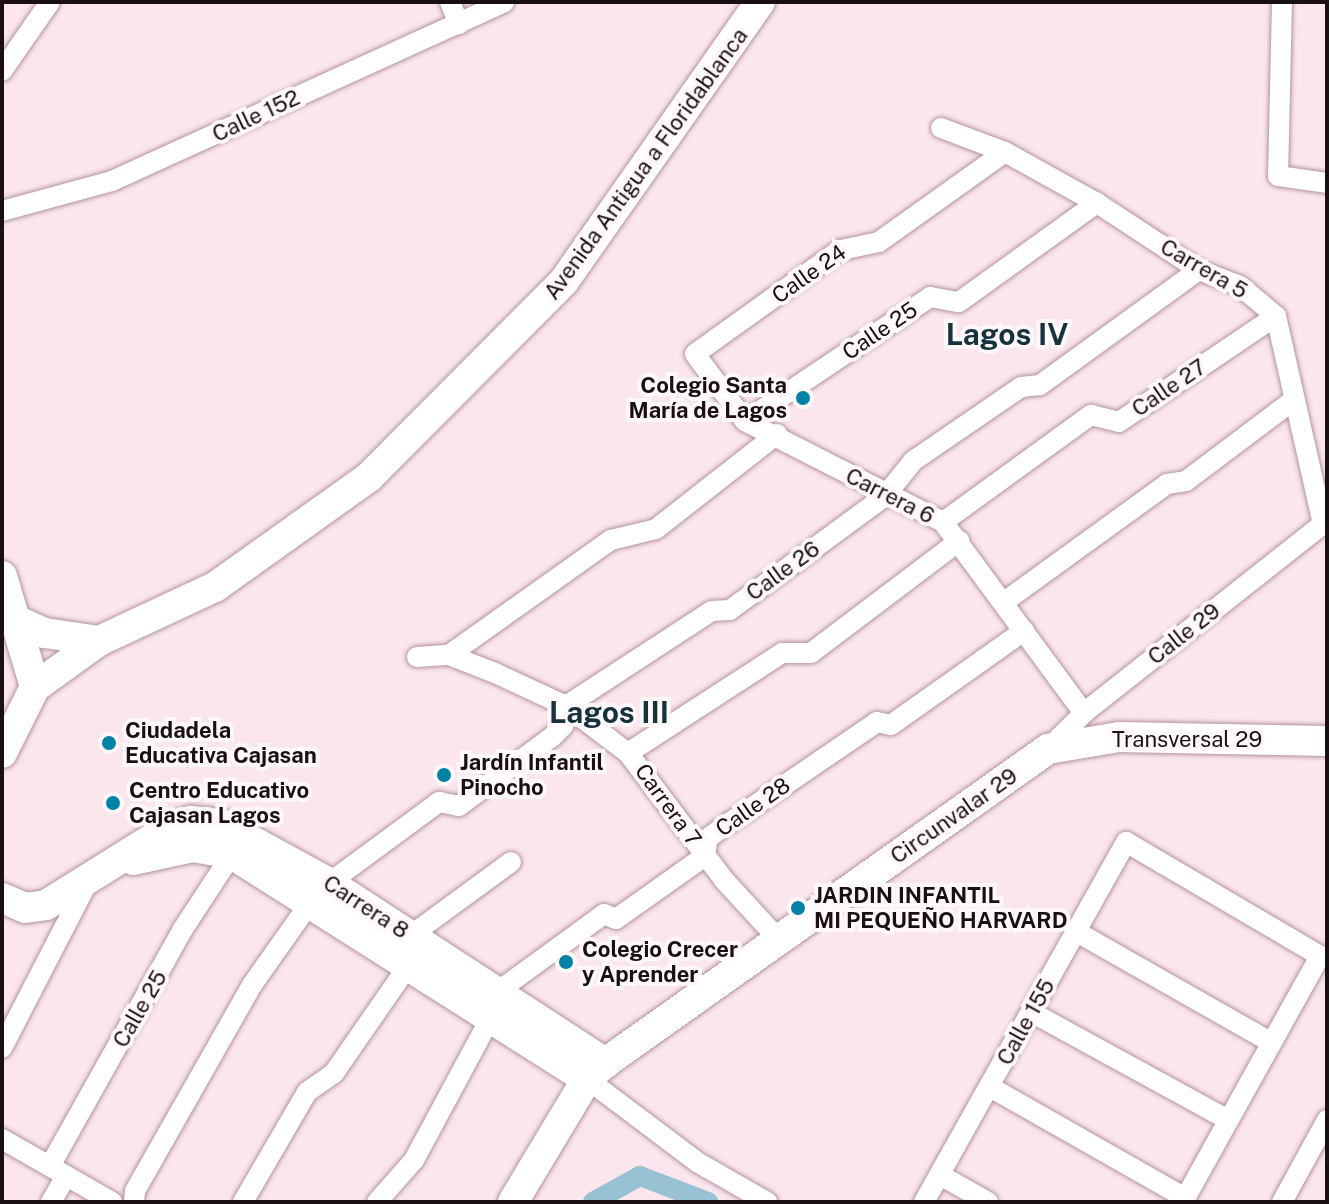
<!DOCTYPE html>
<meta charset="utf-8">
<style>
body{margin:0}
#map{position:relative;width:1329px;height:1204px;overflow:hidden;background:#fbe6ed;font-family:"Public Sans",sans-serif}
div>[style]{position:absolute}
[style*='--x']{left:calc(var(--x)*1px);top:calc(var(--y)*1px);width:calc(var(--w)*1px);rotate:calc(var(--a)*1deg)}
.canal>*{height:20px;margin:-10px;padding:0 10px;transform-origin:10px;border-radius:10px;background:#98c1d3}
.roads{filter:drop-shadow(0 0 2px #b4939f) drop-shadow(0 0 2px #b4939f)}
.street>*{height:20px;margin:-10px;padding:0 10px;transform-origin:10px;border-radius:10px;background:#fff}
.secondary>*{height:30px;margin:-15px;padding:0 15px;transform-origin:15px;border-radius:15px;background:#fff}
.dots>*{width:22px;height:22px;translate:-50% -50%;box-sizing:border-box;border:4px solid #fff8fa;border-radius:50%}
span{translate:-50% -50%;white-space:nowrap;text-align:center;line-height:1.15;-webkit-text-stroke:8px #fff8fa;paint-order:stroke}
.street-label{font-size:22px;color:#1a0f13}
.poi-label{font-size:22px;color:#1a0f13;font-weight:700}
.right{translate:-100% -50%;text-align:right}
.left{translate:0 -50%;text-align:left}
.district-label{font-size:30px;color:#15323d;font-weight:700}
.frame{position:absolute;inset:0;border:4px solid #1a0f13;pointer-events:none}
</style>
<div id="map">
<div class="canal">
<i style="--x:593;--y:1202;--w:54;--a:-29"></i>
<i style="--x:640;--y:1176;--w:73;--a:20.9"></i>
</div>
<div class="roads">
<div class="street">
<i style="--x:450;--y:2;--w:24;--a:68"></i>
<i style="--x:1282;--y:2;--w:174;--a:91.3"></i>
<i style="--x:1278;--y:176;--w:49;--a:8.1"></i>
<i style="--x:2;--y:71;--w:84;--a:-55.2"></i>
<i style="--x:941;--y:128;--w:68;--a:20.6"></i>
<i style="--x:1005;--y:152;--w:105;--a:29"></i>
<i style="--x:1097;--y:203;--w:122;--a:33.3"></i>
<i style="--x:1199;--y:270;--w:44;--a:21.3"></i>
<i style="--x:1240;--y:286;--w:47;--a:39.8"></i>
<i style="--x:1276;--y:316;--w:213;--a:77.3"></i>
<i style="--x:1323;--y:524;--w:305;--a:141.7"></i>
<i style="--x:1084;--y:713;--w:51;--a:135"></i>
<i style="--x:1005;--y:152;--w:155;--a:144.5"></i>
<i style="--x:879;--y:242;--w:40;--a:168"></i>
<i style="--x:840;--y:250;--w:178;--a:144.4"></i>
<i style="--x:695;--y:354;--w:84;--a:53.3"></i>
<i style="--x:745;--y:421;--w:222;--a:27"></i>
<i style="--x:943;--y:522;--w:237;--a:53.6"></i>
<i style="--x:2;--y:211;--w:114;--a:-15.3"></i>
<i style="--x:112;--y:181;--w:431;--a:-24.5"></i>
<i style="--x:745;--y:421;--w:223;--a:-33.8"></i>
<i style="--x:930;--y:297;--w:29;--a:10"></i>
<i style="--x:959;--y:302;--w:170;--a:-35.7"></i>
<i style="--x:943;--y:522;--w:183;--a:-35.9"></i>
<i style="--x:1091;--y:415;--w:29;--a:14"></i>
<i style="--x:1119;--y:422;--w:189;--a:-34"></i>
<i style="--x:1004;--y:602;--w:201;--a:-35.9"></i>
<i style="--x:1167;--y:484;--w:19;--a:-9"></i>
<i style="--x:1186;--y:481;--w:136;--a:-37"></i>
<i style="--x:449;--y:655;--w:199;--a:-35.4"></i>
<i style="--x:611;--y:540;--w:46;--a:-13.7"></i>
<i style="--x:656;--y:529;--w:154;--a:-38.1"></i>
<i style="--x:417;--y:657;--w:32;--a:-4"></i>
<i style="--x:449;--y:655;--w:49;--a:21.4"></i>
<i style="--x:495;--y:673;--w:78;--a:24.9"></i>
<i style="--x:566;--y:706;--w:78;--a:37.2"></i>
<i style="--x:628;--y:753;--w:159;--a:52.9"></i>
<i style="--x:724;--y:880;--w:81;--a:47.5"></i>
<i style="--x:628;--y:753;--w:184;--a:-33"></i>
<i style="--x:782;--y:653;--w:29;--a:0"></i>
<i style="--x:811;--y:653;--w:186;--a:-37.1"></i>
<i style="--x:329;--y:883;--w:137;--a:-36.4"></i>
<i style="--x:439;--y:802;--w:20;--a:11"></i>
<i style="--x:459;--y:806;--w:116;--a:-36.6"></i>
<i style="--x:552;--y:737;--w:16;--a:-45"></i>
<i style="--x:563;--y:726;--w:20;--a:-81"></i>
<i style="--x:566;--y:706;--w:174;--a:-33.1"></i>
<i style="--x:712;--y:611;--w:18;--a:-3"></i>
<i style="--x:730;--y:610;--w:192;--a:-36.3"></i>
<i style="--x:885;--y:496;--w:45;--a:-51.3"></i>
<i style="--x:913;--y:461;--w:131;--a:-34.4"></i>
<i style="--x:1021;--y:387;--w:19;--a:-6"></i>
<i style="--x:1040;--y:385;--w:196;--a:-35.9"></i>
<i style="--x:1075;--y:931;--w:224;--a:29.6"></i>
<i style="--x:410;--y:936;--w:125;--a:-36.2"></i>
<i style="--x:497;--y:992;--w:132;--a:-36.1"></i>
<i style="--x:604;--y:914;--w:13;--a:23"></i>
<i style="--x:616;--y:919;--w:109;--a:-35.3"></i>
<i style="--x:705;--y:856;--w:18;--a:-81"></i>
<i style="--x:708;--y:838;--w:26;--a:-36"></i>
<i style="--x:729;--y:823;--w:179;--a:-34.3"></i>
<i style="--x:877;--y:722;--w:14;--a:12"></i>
<i style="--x:891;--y:725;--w:163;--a:-35.3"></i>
<i style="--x:1031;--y:1012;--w:225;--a:28.7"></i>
<i style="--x:2;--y:1048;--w:186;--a:-62.7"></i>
<i style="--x:587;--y:1079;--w:138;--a:37"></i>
<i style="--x:697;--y:1162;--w:81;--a:29.7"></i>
<i style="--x:990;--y:1087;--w:224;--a:29.6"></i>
<i style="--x:2;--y:1139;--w:127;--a:29.8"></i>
<i style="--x:50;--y:1166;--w:272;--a:-60.7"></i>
<i style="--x:183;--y:929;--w:90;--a:-56.8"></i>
<i style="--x:940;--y:1175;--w:55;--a:29.4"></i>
<i style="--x:51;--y:1202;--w:30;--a:-60"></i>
<i style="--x:134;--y:1202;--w:11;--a:-85"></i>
<i style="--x:135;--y:1191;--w:237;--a:-60.4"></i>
<i style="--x:252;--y:985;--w:104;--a:-54.8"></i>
<i style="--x:243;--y:1202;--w:127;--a:-59.8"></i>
<i style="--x:307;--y:1092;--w:33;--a:-35"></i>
<i style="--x:334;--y:1073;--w:130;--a:-55.3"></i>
<i style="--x:377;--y:1202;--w:56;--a:-48.6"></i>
<i style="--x:414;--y:1160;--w:160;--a:-61.7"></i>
<i style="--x:924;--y:1202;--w:413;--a:-60.7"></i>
<i style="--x:1126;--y:842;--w:225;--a:30.4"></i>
<i style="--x:1320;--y:956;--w:282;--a:119.1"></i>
<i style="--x:1282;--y:1202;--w:94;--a:-61.2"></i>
</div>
<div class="secondary">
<i style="--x:2;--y:576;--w:116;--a:73.4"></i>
<i style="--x:13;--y:619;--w:35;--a:24"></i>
<i style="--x:45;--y:633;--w:55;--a:8.4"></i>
<i style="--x:99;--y:641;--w:128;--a:-25"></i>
<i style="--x:215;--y:587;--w:189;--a:-35.5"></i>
<i style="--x:369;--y:477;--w:276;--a:-45.1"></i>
<i style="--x:564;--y:281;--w:341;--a:-54.9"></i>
<i style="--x:2;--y:753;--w:74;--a:-63.4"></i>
<i style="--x:35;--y:687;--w:79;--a:-35.7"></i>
<i style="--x:133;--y:860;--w:61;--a:-12.2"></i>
<i style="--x:193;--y:847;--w:40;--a:10"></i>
<i style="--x:232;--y:854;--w:420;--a:32.4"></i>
<i style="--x:2;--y:898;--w:25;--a:23"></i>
<i style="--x:25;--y:908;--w:21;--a:-8"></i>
<i style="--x:46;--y:905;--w:145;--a:-32"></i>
<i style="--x:169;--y:828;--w:23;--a:-18"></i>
<i style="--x:191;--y:821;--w:30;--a:6"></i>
<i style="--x:221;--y:824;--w:123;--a:28.6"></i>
<i style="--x:329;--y:883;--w:330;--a:33.1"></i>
<i style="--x:513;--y:1202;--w:144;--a:-59"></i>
<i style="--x:587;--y:1079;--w:24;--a:-42"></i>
<i style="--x:605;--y:1063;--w:543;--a:-35.33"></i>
<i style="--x:1048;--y:749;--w:72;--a:-9.6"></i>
<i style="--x:1119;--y:737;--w:208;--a:1.1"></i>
</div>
</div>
<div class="dots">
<i style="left:803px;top:398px;background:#0082a6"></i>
<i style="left:109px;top:743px;background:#0082a6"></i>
<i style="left:444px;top:775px;background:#0082a6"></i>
<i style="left:113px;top:803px;background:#0082a6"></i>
<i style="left:798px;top:908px;background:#0082a6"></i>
<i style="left:566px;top:962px;background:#0082a6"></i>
</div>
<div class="street-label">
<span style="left:256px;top:116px;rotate:-25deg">Calle 152</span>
<span style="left:646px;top:164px;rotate:-54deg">Avenida Antigua a Floridablanca</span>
<span style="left:1204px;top:269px;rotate:30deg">Carrera 5</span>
<span style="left:809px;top:274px;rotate:-35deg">Calle 24</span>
<span style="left:880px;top:331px;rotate:-34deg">Calle 25</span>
<span style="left:1169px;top:388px;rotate:-34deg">Calle 27</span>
<span style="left:890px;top:496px;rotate:27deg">Carrera 6</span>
<span style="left:783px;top:571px;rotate:-36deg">Calle 26</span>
<span style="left:1184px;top:634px;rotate:-38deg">Calle 29</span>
<span style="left:1187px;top:740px">Transversal 29</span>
<span style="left:668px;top:805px;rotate:54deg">Carrera 7</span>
<span style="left:753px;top:807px;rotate:-35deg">Calle 28</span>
<span style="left:954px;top:816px;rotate:-35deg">Circunvalar 29</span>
<span style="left:366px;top:907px;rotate:33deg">Carrera 8</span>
<span style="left:140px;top:1009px;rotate:-60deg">Calle 25</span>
<span style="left:1026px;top:1022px;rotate:-61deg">Calle 155</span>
</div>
<div class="poi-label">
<span class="right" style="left:787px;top:398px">Colegio Santa<br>María de Lagos</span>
<span class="left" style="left:125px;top:743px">Ciudadela<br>Educativa Cajasan</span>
<span class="left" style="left:460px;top:775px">Jardín Infantil<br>Pinocho</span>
<span class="left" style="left:129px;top:803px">Centro Educativo<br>Cajasan Lagos</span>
<span class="left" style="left:814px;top:908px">JARDIN INFANTIL<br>MI PEQUEÑO HARVARD</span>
<span class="left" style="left:582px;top:962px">Colegio Crecer<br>y Aprender</span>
</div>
<div class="district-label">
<span style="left:1007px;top:334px">Lagos IV</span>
<span style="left:609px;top:712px">Lagos III</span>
</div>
<div class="frame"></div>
</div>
